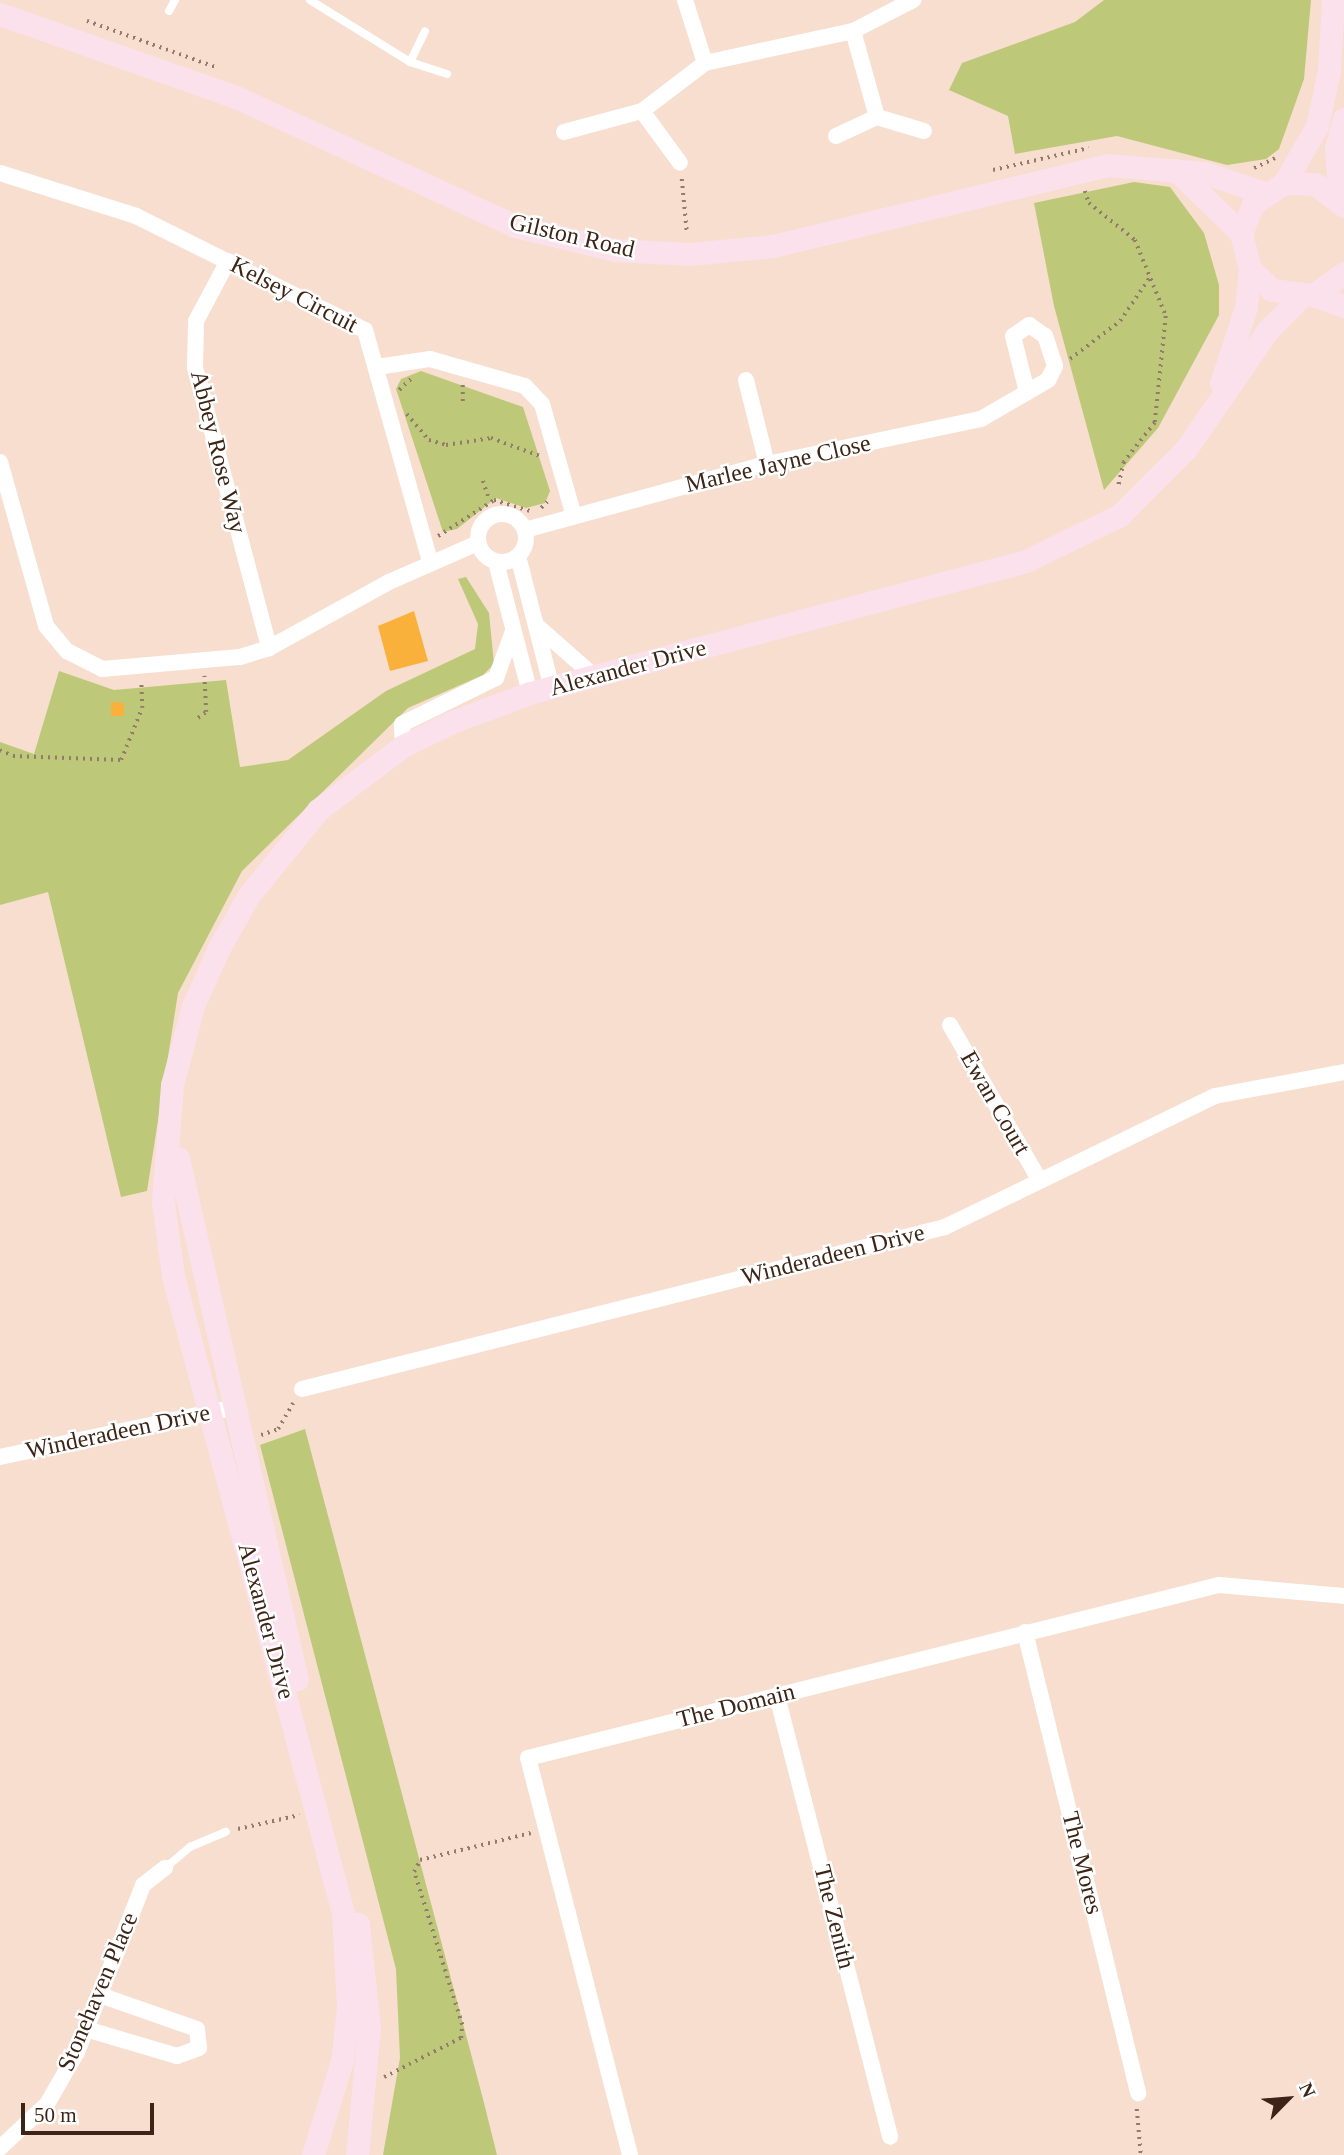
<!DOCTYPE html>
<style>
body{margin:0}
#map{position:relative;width:1344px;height:2155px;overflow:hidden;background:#f7decf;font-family:"Times New Roman",serif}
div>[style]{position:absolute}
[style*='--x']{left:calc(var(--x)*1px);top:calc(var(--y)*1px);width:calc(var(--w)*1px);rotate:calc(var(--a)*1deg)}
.green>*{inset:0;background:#bec879}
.building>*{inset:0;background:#fab13b}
.path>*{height:3.5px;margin-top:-1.75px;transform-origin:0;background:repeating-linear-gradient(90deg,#937b6c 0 2px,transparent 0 7px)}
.service>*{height:8px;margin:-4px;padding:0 4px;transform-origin:4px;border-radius:4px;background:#fff}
.minor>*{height:16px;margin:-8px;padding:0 8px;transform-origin:8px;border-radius:8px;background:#fff}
.minor>.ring{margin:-8px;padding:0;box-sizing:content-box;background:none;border:16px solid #fff;border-radius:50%}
.secondary>*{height:23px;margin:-11.5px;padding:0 11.5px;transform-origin:11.5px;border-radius:11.5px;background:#fbe1ec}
span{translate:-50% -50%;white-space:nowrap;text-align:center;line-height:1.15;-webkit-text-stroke:5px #fff;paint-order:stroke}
.street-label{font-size:24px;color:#3c2516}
.north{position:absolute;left:1253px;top:2064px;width:70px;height:70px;-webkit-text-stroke:5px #fff;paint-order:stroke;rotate:65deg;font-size:19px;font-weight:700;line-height:28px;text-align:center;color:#3c2516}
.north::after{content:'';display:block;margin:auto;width:24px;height:32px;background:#3c2516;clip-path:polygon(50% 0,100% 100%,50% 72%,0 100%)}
.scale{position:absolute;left:21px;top:2103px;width:133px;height:32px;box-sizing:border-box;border:4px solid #3c2516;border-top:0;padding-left:9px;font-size:21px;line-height:24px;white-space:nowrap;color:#3c2516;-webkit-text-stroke:5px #fff;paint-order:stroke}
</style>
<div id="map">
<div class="green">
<i style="clip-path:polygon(1104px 0,1311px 0,1304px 79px,1279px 149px,1266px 159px,1227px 165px,1117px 136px,1015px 154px,1008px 116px,949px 90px,962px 63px,1075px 22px)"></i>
<i style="clip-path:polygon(1134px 182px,1170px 187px,1204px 233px,1219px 285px,1219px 315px,1158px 428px,1104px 490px,1054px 306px,1034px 203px)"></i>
<i style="clip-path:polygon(421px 371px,523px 407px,550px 491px,545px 503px,526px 508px,496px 498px,457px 529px,443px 532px,396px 389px,401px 379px)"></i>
<i style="clip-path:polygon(466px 577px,489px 613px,494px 664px,483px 675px,408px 708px,242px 871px,178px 993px,147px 1191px,121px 1197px,48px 892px,0 905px,0 742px,34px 754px,59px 671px,114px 690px,226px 680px,240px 767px,288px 760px,386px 691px,475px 649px,478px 624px,458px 579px)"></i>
<i style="clip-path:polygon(305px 1429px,483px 2099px,497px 2155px,383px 2155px,400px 2058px,396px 1969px,260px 1445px)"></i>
</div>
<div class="building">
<i style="clip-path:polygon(414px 611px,428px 661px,390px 671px,378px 626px)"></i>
<i style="clip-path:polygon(111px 702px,124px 703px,124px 716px,111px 716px)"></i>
</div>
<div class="path">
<i style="--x:87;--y:21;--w:139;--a:19.7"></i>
<i style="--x:1254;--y:168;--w:23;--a:-25"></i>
<i style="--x:993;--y:170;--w:98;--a:-13"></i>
<i style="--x:682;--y:179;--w:53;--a:84.6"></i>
<i style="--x:1085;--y:191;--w:13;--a:72"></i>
<i style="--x:1089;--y:203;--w:59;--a:38.8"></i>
<i style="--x:1135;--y:240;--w:82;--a:67.8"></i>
<i style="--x:1166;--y:316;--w:108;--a:95.9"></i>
<i style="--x:1155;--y:423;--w:50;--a:128.5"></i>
<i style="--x:1124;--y:462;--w:26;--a:103"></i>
<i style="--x:1070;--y:359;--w:63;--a:-37.2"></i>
<i style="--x:1120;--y:321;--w:53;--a:-55.7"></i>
<i style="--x:463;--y:385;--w:18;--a:90"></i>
<i style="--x:399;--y:390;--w:16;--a:-43"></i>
<i style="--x:407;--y:414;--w:34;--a:50"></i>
<i style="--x:429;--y:440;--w:18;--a:16"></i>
<i style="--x:446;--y:445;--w:46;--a:-8.8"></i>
<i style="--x:491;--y:438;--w:52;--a:20.2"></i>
<i style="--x:483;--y:481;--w:21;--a:71"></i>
<i style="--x:541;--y:508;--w:11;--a:-45"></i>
<i style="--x:438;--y:536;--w:67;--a:-32.7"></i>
<i style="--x:494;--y:500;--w:38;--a:17"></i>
<i style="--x:198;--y:718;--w:10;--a:-37"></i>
<i style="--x:206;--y:712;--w:36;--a:-93"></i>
<i style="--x:0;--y:750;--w:14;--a:25"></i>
<i style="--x:13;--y:756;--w:108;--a:2.1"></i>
<i style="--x:121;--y:760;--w:56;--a:-68"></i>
<i style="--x:142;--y:708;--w:26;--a:-92"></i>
<i style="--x:261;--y:1435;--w:18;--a:-19"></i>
<i style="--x:278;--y:1429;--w:30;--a:-60"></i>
<i style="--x:238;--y:1829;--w:63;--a:-12.9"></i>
<i style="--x:384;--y:2077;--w:86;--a:-26.9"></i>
<i style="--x:461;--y:2038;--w:13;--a:-86"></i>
<i style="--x:462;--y:2025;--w:160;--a:-107.4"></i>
<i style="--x:414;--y:1872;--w:13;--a:-63"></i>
<i style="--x:420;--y:1860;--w:114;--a:-13.7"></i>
<i style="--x:1137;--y:2109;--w:46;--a:85"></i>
</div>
<div class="service">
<i style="--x:310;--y:0;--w:118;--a:31.8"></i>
<i style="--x:410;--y:62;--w:39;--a:18"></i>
<i style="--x:169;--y:11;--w:13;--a:-61"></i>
<i style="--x:410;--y:62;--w:34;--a:-64"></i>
<i style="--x:165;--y:1868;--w:33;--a:-40"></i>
<i style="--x:190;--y:1847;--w:39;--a:-23"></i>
</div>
<div class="minor">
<i style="--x:685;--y:0;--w:66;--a:72.4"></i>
<i style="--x:853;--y:31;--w:89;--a:74.4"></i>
<i style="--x:642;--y:111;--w:64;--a:53.8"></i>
<i style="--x:564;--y:132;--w:81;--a:-15.1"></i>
<i style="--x:642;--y:111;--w:79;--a:-37.3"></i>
<i style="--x:705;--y:63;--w:151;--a:-12.2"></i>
<i style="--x:853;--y:31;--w:68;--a:-27.3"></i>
<i style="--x:836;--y:136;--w:45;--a:-24.9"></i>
<i style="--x:877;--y:117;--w:49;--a:16.6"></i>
<i style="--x:0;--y:173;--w:143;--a:17.5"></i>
<i style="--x:136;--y:216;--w:256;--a:26.5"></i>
<i style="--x:365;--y:330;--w:241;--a:74.3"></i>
<i style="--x:228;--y:261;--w:68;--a:118.1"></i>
<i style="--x:196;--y:321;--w:46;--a:91.2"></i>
<i style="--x:195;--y:367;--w:291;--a:75.2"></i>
<i style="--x:377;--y:367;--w:54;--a:-8.6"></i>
<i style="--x:430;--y:359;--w:99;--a:15.9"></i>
<i style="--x:525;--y:386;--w:25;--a:47"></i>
<i style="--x:542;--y:404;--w:116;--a:74.1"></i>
<i style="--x:746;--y:380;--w:87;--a:76"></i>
<i style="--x:0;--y:462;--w:170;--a:74.3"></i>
<i style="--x:46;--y:626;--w:33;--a:50"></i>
<i style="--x:67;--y:651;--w:39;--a:27"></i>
<i style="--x:102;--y:669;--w:139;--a:-5"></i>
<i style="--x:240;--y:657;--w:30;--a:-17"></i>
<i style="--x:269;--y:648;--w:137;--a:-28.8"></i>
<i style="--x:389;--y:582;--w:97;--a:-23.7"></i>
<i class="ring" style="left:478px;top:514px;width:32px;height:32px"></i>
<i style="--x:525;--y:530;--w:251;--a:-15.3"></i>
<i style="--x:767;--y:464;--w:219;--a:-11.9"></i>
<i style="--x:981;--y:419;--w:78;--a:-30.2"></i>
<i style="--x:1048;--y:380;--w:16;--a:-63"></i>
<i style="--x:1055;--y:366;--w:32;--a:-108"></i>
<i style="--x:1045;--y:336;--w:19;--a:-145"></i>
<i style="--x:1029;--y:325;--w:19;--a:145"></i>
<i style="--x:1013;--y:336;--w:58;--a:76"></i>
<i style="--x:518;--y:556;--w:136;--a:75.6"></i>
<i style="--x:496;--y:562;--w:135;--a:75.5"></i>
<i style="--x:536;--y:625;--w:79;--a:41.4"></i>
<i style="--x:403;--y:746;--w:22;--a:-93"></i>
<i style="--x:402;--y:724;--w:105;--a:-26.1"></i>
<i style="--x:496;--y:678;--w:50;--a:-70.1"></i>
<i style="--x:950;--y:1025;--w:180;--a:60"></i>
<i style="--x:302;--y:1389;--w:663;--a:-14.14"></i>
<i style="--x:945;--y:1227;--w:300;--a:-25.9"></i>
<i style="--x:1215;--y:1096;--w:131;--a:-10.5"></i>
<i style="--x:0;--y:1457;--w:240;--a:-12"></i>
<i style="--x:1025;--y:1632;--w:475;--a:76.2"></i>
<i style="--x:777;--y:1696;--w:455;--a:75.6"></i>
<i style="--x:86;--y:2029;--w:95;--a:16.5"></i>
<i style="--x:177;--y:2056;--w:23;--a:-20"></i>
<i style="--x:199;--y:2048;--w:19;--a:-96"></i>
<i style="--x:197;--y:2029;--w:103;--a:-160.7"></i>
<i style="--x:0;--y:2148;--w:64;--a:-43.1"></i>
<i style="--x:47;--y:2104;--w:60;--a:-60"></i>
<i style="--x:77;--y:2052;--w:180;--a:-68.4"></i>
<i style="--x:143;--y:1885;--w:28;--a:-38"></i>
<i style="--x:630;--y:2155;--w:410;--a:-104.4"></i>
<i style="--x:528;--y:1758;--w:712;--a:-14.06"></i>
<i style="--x:1219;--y:1585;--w:125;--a:5"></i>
</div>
<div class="secondary">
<i style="--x:0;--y:14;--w:252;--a:19.4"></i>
<i style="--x:238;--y:98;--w:305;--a:24.8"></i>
<i style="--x:515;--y:226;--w:103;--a:13.5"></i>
<i style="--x:615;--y:250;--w:75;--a:3.1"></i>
<i style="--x:690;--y:254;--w:83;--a:-5.5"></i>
<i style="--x:773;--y:246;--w:345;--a:-13.6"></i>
<i style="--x:1108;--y:165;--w:97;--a:4.7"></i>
<i style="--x:1205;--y:173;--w:62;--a:18.7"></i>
<i style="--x:1176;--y:170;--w:91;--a:44.1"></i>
<i style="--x:1284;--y:183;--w:66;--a:-59.9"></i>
<i style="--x:1317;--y:126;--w:56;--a:-77.7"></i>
<i style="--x:1329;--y:71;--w:71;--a:-86.8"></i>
<i style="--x:1340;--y:201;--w:53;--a:-94.3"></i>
<i style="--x:1336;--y:148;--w:30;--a:-75"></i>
<i style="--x:1344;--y:206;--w:36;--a:-143"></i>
<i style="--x:1315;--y:184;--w:31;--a:-178"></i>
<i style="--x:1284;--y:183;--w:37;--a:146"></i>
<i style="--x:1253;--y:204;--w:31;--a:112"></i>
<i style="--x:1241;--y:233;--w:37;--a:76"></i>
<i style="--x:1250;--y:269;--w:30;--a:44"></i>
<i style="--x:1272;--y:290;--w:41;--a:7"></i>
<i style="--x:1313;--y:295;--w:38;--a:-35"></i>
<i style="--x:1313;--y:295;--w:33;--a:20"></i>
<i style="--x:1221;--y:383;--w:80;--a:-71.8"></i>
<i style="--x:1246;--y:307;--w:38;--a:-84"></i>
<i style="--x:178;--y:1158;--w:535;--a:77.16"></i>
<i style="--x:313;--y:2155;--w:98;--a:-72.9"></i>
<i style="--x:342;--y:2061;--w:53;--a:-83.5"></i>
<i style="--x:348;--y:2008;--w:95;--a:-93"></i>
<i style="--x:343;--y:1913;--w:659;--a:-104.94"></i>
<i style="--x:173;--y:1276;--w:75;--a:-97.7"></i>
<i style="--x:163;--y:1202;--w:117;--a:-85.6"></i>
<i style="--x:172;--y:1085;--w:82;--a:-75.1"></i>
<i style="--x:193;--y:1006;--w:64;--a:-65.9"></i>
<i style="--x:219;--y:948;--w:61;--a:-60.5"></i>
<i style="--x:249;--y:895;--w:109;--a:-50.9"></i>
<i style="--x:318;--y:810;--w:106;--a:-37"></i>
<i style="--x:403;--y:746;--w:55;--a:-26.1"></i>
<i style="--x:452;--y:722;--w:83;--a:-20.4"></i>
<i style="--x:530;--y:693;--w:513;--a:-14.9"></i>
<i style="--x:1026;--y:561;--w:105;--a:-26.1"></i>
<i style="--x:1120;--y:515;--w:93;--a:-45"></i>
<i style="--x:1186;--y:449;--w:143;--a:-55.5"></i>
<i style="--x:1267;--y:331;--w:49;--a:-45"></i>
<i style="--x:357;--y:2155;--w:129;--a:-84.6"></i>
<i style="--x:369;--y:2027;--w:104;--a:-96.1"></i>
</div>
<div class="street-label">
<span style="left:572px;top:236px;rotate:13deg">Gilston Road</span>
<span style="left:294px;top:295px;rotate:27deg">Kelsey Circuit</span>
<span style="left:218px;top:452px;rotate:76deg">Abbey Rose Way</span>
<span style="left:778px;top:464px;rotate:-13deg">Marlee Jayne Close</span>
<span style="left:628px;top:668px;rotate:-15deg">Alexander Drive</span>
<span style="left:995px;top:1103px;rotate:60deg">Ewan Court</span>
<span style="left:833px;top:1255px;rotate:-14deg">Winderadeen Drive</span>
<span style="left:118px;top:1432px;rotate:-12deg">Winderadeen Drive</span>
<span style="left:266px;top:1621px;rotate:75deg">Alexander Drive</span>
<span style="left:736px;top:1706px;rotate:-14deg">The Domain</span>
<span style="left:1082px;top:1863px;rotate:76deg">The Mores</span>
<span style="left:834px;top:1917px;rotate:76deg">The Zenith</span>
<span style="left:98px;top:1992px;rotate:-67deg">Stonehaven Place</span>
</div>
<div class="north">N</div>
<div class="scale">50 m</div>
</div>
